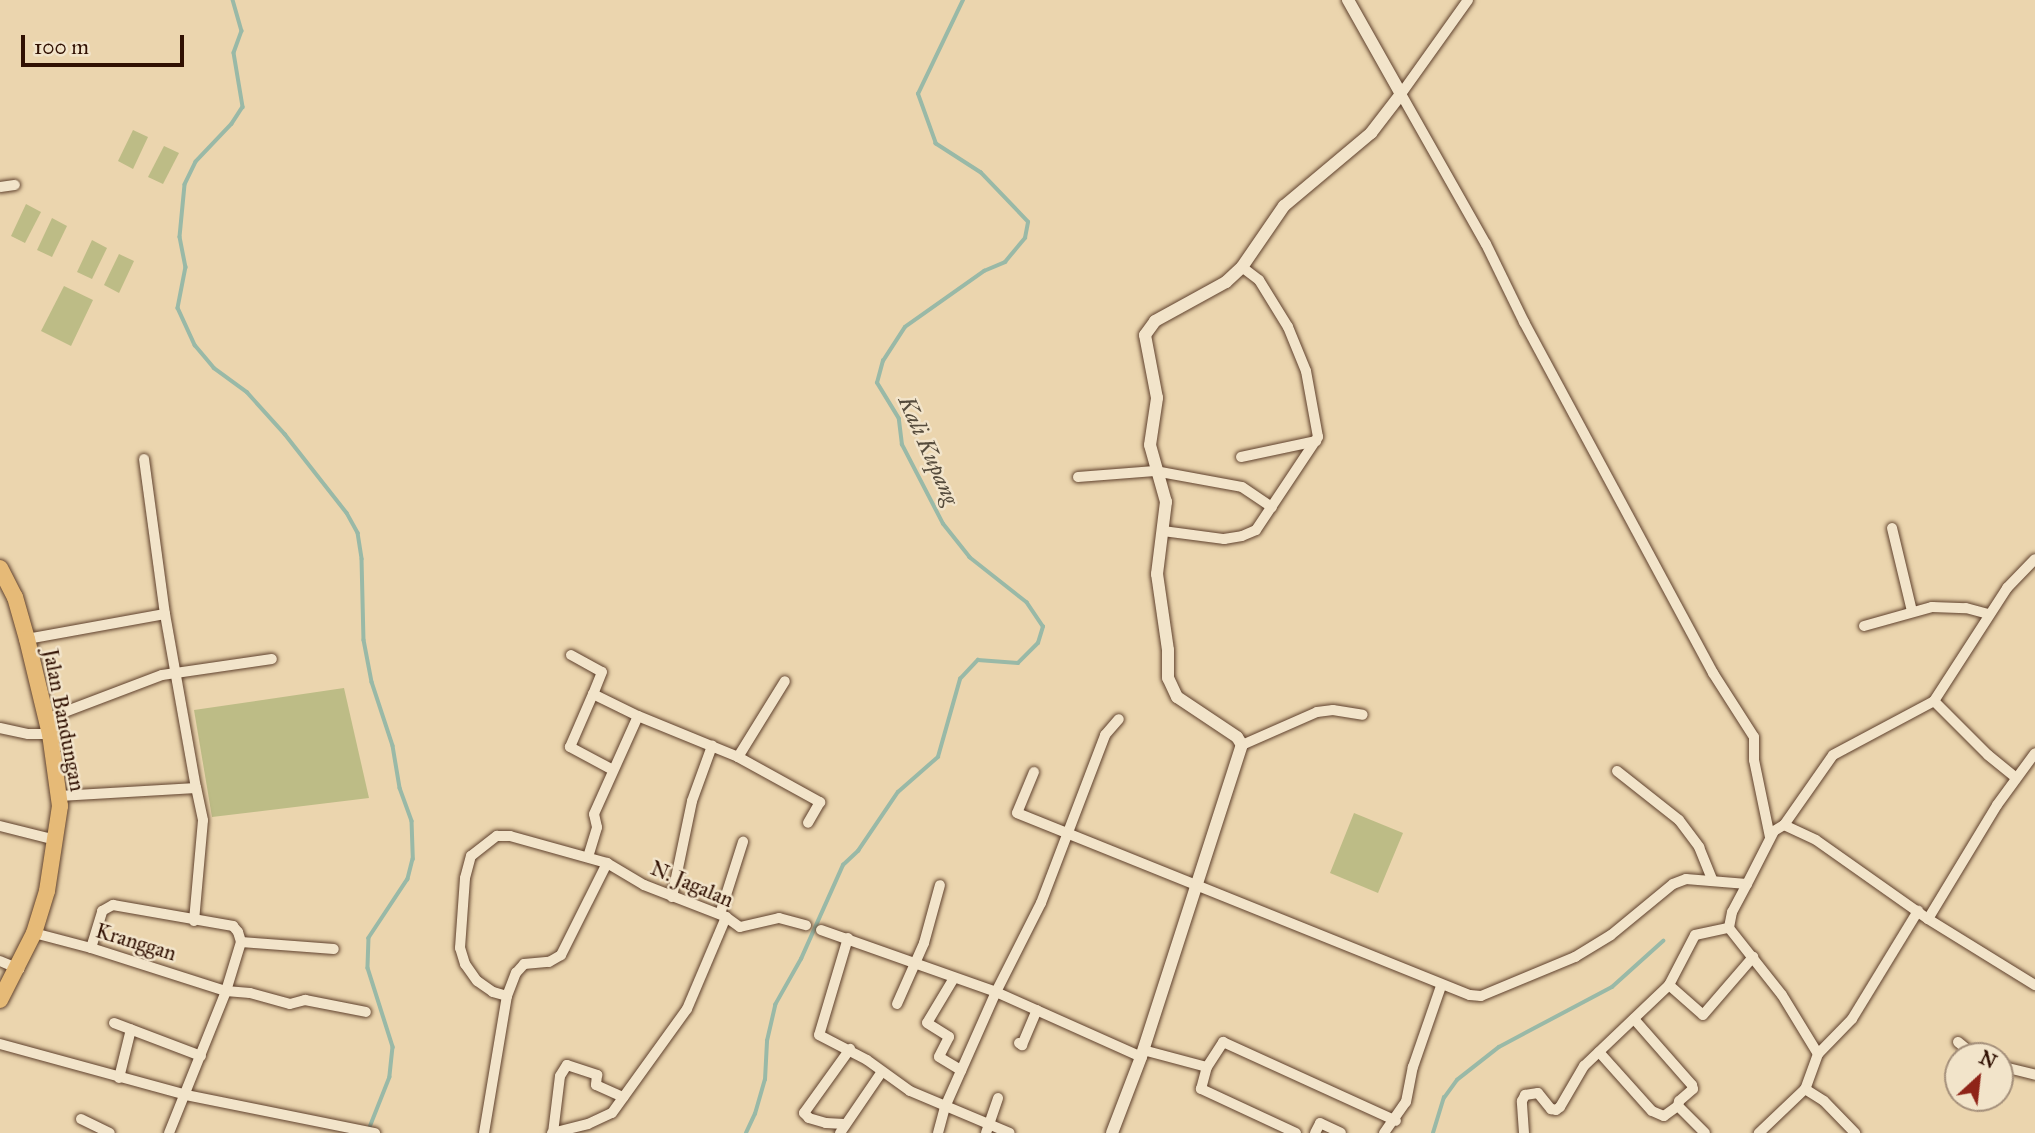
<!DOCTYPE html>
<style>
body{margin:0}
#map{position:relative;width:2035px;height:1133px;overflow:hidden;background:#ebd5ae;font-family:"IM FELL Great Primer",serif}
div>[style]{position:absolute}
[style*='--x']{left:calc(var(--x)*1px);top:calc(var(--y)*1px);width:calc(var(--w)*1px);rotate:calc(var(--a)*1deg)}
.green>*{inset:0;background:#bdbc86}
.stream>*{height:3.5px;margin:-1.75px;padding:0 1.75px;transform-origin:1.75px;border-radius:1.75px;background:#99b9a7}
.roads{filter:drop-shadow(0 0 2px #5f412d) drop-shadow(0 0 2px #5f412d)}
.minor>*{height:10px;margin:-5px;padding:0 5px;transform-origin:5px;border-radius:5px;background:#f2e4ca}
.tertiary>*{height:12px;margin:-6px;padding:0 6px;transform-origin:6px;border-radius:6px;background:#f2e4ca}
.primary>*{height:16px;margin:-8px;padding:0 8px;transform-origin:8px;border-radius:8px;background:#e6ba77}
span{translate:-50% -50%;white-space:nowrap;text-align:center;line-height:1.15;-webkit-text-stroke:5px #f2e4ca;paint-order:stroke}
.street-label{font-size:21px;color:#301002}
.water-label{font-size:23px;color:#554b3c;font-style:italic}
.north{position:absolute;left:1944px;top:1042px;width:70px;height:70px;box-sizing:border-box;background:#f2e4ca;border:2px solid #a48f7a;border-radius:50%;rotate:27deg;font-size:19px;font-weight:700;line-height:28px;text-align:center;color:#301002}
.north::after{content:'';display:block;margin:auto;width:24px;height:32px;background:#8f2418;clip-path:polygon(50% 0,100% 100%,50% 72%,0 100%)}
.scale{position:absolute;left:21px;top:35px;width:163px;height:32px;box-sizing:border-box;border:4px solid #301002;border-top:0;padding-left:9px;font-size:21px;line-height:24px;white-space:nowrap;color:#301002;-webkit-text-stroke:5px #f2e4ca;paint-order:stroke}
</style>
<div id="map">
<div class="green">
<i style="clip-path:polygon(133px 130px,148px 137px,133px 169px,118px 161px)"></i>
<i style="clip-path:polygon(164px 146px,179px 153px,163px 184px,148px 177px)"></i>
<i style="clip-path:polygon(26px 204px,41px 212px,25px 243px,11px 236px)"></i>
<i style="clip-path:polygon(52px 218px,67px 226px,52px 257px,37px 250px)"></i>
<i style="clip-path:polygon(92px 240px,107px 248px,92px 279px,77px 272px)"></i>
<i style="clip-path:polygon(119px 254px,134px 261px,119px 293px,104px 285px)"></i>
<i style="clip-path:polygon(64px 286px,93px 300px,71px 346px,41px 331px)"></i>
<i style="clip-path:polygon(344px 688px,369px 798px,212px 817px,194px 710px)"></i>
<i style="clip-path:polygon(1354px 813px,1403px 833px,1378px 893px,1330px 873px)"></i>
</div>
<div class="stream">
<i style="--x:233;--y:0;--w:32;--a:74"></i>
<i style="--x:242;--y:31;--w:23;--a:110"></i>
<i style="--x:234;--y:53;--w:55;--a:80.5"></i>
<i style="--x:243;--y:107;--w:20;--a:123"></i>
<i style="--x:232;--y:124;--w:52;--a:133.5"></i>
<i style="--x:196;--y:162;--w:25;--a:116"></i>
<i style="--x:185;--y:185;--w:52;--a:95.5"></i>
<i style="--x:180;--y:237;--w:31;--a:79"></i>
<i style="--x:186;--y:267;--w:42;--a:101"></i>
<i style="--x:178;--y:308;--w:41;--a:65.3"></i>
<i style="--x:195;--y:345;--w:30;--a:50"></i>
<i style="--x:214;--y:368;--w:41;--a:36"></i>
<i style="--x:247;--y:392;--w:57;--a:47.9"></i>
<i style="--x:285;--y:434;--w:100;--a:51.9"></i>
<i style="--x:347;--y:513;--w:23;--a:61"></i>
<i style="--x:358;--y:533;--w:26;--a:81"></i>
<i style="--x:362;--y:559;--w:81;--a:88.6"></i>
<i style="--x:364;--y:640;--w:43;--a:79.2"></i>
<i style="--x:372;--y:682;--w:67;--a:71.8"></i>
<i style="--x:393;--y:746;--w:43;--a:80.5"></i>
<i style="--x:400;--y:788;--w:35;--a:70"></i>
<i style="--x:412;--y:821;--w:38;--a:88"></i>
<i style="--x:413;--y:859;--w:21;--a:104"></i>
<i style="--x:408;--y:879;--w:71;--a:123.5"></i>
<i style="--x:369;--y:938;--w:30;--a:92"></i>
<i style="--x:368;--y:968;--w:83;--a:72.4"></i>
<i style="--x:393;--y:1047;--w:30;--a:96"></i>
<i style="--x:390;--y:1077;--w:57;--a:111.6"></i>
<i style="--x:746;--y:1133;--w:21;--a:-65"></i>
<i style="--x:755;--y:1114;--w:35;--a:-74"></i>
<i style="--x:765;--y:1080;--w:39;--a:-87"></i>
<i style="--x:767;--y:1041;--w:37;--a:-77"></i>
<i style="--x:775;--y:1005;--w:53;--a:-60.5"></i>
<i style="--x:801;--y:959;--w:103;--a:-65.9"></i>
<i style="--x:843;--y:865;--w:21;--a:-43"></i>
<i style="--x:858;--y:851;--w:71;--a:-55.9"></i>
<i style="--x:898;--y:792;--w:53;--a:-41.2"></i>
<i style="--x:938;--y:757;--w:81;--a:-74.2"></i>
<i style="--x:960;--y:679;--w:26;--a:-47"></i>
<i style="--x:978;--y:660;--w:40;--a:4.3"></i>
<i style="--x:1018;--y:663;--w:28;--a:-45"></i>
<i style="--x:1038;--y:643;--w:17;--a:-73"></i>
<i style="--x:1043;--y:627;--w:29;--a:-124"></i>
<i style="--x:1027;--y:603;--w:73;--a:-141.7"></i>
<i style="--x:970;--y:558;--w:43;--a:-128.5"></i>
<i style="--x:943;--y:524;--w:89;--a:-117.4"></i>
<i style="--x:902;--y:445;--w:26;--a:-97"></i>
<i style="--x:899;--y:419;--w:42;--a:-121.4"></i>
<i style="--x:877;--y:383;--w:23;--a:-75"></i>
<i style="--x:883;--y:361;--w:40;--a:-57.1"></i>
<i style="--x:905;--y:327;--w:97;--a:-35.3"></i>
<i style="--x:984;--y:271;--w:23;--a:-23"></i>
<i style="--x:1005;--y:262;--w:31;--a:-50"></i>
<i style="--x:1025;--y:238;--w:16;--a:-79"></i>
<i style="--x:1028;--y:222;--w:68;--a:-133.8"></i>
<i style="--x:981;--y:173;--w:54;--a:-147.2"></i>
<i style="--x:936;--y:144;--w:53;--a:-109.8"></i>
<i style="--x:918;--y:94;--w:104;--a:-64.4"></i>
<i style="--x:1433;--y:1133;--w:37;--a:-73"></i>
<i style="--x:1444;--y:1098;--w:22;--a:-54"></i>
<i style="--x:1457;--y:1080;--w:53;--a:-38.2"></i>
<i style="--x:1499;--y:1047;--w:128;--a:-28"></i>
<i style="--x:1612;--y:987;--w:69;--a:-42"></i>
</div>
<div class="roads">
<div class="minor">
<i style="--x:1468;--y:0;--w:115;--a:125.5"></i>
<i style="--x:1401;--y:94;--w:172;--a:60.5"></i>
<i style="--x:1486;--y:244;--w:87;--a:64"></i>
<i style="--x:1524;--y:322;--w:399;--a:61.7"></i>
<i style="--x:1713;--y:673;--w:76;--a:57.4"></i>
<i style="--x:1754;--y:737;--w:23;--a:90"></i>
<i style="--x:1754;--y:760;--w:79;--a:78.3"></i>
<i style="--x:0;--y:187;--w:15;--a:-8"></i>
<i style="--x:1241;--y:457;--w:77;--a:-12"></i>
<i style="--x:144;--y:459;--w:156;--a:82.3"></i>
<i style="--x:1078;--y:477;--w:77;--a:-4.5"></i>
<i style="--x:1155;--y:471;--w:88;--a:10.4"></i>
<i style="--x:1242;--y:487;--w:36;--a:34"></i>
<i style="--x:1892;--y:528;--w:85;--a:76.5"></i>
<i style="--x:1163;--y:531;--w:62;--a:7.5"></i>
<i style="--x:1224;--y:539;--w:18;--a:-9"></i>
<i style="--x:1242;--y:536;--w:15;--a:-23"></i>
<i style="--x:1256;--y:530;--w:112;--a:-56.3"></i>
<i style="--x:1318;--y:437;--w:67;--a:-100.3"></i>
<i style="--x:1306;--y:371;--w:48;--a:-112.2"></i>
<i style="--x:1288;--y:327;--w:55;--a:-121.7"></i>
<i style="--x:1259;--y:280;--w:21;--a:-143"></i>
<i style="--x:1864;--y:626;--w:71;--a:-15.6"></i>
<i style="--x:1932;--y:607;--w:34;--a:2"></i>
<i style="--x:1966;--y:608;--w:24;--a:15"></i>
<i style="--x:27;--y:639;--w:140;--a:-10.3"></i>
<i style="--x:165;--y:614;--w:177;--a:79.9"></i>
<i style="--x:196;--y:788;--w:137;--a:176.7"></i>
<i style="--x:571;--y:655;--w:35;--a:29"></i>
<i style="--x:602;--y:672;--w:24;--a:112"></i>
<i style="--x:1934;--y:701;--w:76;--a:45"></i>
<i style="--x:1988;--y:755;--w:35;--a:39"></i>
<i style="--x:46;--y:719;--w:124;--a:-20.8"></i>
<i style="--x:162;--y:675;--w:111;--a:-8.3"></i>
<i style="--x:0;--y:728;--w:29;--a:12"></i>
<i style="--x:28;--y:734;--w:22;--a:0"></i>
<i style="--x:1242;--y:745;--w:82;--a:-23.7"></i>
<i style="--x:1317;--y:712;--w:16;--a:-7"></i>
<i style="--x:1333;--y:710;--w:30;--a:9"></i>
<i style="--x:738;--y:757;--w:89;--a:-58.3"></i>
<i style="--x:613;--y:770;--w:49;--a:-151.9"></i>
<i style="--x:570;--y:747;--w:58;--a:-66.5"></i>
<i style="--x:593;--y:694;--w:50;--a:26.1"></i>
<i style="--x:1617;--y:771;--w:79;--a:38.3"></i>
<i style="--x:1679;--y:820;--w:34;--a:53"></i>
<i style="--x:1699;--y:847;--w:35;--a:68"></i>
<i style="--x:1034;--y:772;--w:44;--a:112.5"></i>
<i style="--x:1017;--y:813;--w:488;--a:21.9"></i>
<i style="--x:1470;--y:995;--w:11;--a:5"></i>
<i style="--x:1481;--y:996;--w:102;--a:-22.5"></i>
<i style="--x:1575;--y:957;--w:42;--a:-31.4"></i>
<i style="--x:1611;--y:935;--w:80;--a:-39.4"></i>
<i style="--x:1673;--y:884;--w:14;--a:-21"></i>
<i style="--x:1686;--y:879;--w:61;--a:4.7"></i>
<i style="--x:1747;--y:884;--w:59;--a:-63"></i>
<i style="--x:1774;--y:831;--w:12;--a:-31"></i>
<i style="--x:1784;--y:825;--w:35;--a:25"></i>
<i style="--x:1816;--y:840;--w:137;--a:35.2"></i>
<i style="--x:1928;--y:919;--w:126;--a:31.7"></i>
<i style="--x:1784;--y:825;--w:85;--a:-55"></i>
<i style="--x:1833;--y:755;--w:115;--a:-28.1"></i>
<i style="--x:1934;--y:701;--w:135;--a:-57.1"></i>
<i style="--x:2007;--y:588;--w:40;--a:-46"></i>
<i style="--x:0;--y:826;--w:58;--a:14"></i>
<i style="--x:588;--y:857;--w:31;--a:-73"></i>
<i style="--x:597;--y:827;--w:13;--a:-103"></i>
<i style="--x:594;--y:814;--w:107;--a:-65.8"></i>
<i style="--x:638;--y:716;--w:108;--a:22.3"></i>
<i style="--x:738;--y:757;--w:94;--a:28.8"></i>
<i style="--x:820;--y:802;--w:24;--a:120"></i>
<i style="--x:1747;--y:884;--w:32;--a:118"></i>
<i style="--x:1732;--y:912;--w:16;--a:101"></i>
<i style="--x:1729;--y:928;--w:85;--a:51.7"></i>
<i style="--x:1782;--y:995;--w:69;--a:58.6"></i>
<i style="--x:1818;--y:1054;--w:37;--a:110"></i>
<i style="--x:1805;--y:1089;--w:64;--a:136.3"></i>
<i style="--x:672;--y:897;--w:98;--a:-78.2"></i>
<i style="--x:692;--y:801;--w:59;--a:-70"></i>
<i style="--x:720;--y:914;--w:76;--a:-72.3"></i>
<i style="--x:1928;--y:919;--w:133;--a:-58.8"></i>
<i style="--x:1997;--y:805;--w:64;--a:-53.8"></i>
<i style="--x:194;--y:921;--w:101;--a:-84.9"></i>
<i style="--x:203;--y:820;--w:33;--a:-102"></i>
<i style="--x:821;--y:930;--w:186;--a:19.5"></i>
<i style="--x:996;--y:992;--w:159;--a:24.1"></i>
<i style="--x:34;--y:933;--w:59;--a:14.7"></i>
<i style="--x:91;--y:948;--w:142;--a:17.7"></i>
<i style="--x:226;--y:991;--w:24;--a:5"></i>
<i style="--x:250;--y:993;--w:41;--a:15.4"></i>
<i style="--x:290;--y:1004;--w:16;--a:-15"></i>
<i style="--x:305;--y:1000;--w:62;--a:11.1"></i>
<i style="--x:848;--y:938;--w:101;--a:106.6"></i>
<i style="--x:819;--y:1035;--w:54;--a:27.5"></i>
<i style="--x:867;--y:1060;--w:53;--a:35.8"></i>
<i style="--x:910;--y:1091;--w:108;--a:22.8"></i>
<i style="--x:91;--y:948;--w:39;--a:-73"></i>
<i style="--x:102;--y:911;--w:13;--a:-29"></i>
<i style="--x:113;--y:905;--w:122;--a:9.9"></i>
<i style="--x:233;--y:926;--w:8;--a:50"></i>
<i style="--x:238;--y:932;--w:10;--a:73"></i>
<i style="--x:0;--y:961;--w:21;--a:23"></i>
<i style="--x:954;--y:978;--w:52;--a:121"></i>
<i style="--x:927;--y:1023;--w:26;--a:32"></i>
<i style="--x:949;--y:1037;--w:22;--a:117"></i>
<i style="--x:939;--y:1057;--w:26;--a:31"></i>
<i style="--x:1669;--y:985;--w:45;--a:41.4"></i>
<i style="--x:1703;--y:1015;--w:77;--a:-49.2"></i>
<i style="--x:507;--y:996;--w:15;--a:-164"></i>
<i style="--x:493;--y:992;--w:19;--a:-145"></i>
<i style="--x:477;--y:981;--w:21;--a:-125"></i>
<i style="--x:465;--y:964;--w:17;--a:-107"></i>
<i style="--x:460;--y:948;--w:70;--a:-85.9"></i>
<i style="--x:465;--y:878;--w:23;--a:-75"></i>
<i style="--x:471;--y:856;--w:33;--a:-38"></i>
<i style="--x:497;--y:836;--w:13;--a:0"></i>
<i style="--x:510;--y:836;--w:101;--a:15.6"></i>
<i style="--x:607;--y:863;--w:43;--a:30.7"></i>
<i style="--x:644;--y:885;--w:88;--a:21.3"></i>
<i style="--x:726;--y:917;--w:17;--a:36"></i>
<i style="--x:740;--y:927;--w:40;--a:-13"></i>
<i style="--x:779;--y:918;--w:28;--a:15"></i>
<i style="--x:897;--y:1004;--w:67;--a:-66.1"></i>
<i style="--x:924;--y:943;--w:60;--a:-74.6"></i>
<i style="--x:1634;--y:1019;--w:88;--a:48.7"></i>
<i style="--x:1692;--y:1085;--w:4;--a:76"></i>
<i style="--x:1693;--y:1089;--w:18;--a:139"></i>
<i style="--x:1679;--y:1101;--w:5;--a:101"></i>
<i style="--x:1678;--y:1106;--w:38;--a:45"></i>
<i style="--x:114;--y:1023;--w:93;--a:20.8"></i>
<i style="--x:1958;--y:1042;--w:22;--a:39"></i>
<i style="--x:1019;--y:1043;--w:4;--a:34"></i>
<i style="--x:1022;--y:1045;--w:38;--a:-67"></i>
<i style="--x:0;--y:1044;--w:193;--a:15.3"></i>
<i style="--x:186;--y:1095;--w:193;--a:11.4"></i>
<i style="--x:1143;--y:1050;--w:66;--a:14.9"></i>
<i style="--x:1599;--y:1052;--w:79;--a:48.1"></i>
<i style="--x:1652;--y:1111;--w:13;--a:23"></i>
<i style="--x:1664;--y:1116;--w:17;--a:-36"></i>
<i style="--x:1818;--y:1054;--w:49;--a:-45.8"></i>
<i style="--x:1852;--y:1019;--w:127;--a:-58.6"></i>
<i style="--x:2000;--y:1066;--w:36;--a:14"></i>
<i style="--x:119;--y:1078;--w:50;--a:-76.2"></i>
<i style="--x:1805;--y:1089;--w:22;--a:32"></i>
<i style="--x:1824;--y:1101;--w:45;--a:45.9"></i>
<i style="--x:81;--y:1119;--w:32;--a:26"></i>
<i style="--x:844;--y:1124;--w:18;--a:-177"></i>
<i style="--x:826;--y:1123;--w:18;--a:-164"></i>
<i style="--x:809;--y:1118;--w:7;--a:-135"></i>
<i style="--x:804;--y:1113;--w:79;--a:-54.3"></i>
<i style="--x:169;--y:1133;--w:153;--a:-68.1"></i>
<i style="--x:226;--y:991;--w:51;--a:-73"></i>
<i style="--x:241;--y:942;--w:93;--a:4.3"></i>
<i style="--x:484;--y:1133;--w:139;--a:-80.5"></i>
<i style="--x:507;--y:996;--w:25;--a:-69"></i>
<i style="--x:516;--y:973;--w:12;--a:-48"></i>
<i style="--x:524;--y:964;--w:25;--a:-5"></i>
<i style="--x:549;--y:962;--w:14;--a:-30"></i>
<i style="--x:561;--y:955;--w:103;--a:-63.4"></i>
<i style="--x:552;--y:1133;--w:37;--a:-14"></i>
<i style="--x:588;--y:1124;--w:26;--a:-25"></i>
<i style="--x:612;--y:1113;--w:128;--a:-54.2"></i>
<i style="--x:687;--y:1009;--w:100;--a:-67"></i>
<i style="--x:553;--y:1133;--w:57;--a:-83"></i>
<i style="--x:560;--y:1076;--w:13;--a:-58"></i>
<i style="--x:567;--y:1065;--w:32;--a:18"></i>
<i style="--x:597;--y:1075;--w:10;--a:96"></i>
<i style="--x:596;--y:1085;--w:30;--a:24"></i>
<i style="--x:840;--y:1133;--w:73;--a:-55.7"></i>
<i style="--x:938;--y:1133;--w:27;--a:-75"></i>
<i style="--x:945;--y:1107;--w:126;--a:-66.1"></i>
<i style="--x:996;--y:992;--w:100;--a:-63.2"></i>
<i style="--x:1041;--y:903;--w:180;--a:-69.1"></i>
<i style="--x:1105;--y:735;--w:21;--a:-49"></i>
<i style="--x:986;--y:1133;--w:37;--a:-71"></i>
<i style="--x:1296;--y:1133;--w:105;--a:-155.1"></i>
<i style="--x:1201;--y:1089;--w:23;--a:-75"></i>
<i style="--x:1207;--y:1067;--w:30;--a:-57"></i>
<i style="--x:1223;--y:1042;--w:190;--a:24.5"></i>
<i style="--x:1315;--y:1133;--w:11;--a:-63"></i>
<i style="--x:1320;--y:1123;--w:23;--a:25"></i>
<i style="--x:1384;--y:1133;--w:38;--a:-55"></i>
<i style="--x:1406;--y:1102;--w:36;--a:-79"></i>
<i style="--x:1413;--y:1067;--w:86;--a:-70.9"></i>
<i style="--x:1524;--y:1133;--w:32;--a:-94"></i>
<i style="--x:1522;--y:1101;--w:7;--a:-63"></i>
<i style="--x:1525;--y:1095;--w:13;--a:-9"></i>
<i style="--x:1538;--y:1093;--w:21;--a:51"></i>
<i style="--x:1551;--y:1109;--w:5;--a:11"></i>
<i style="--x:1556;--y:1110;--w:5;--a:-37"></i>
<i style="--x:1560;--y:1107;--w:48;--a:-59.7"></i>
<i style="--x:1584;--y:1066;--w:117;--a:-43.6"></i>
<i style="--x:1669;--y:985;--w:56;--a:-62.5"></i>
<i style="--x:1695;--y:935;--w:35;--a:-12"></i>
</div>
<div class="tertiary">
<i style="--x:1112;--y:1133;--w:81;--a:-69.1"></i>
<i style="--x:1141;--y:1057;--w:328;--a:-72.1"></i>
<i style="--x:1242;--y:745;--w:9;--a:-122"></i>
<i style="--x:1237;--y:737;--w:72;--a:-146.3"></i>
<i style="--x:1177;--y:697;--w:21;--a:-115"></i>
<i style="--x:1168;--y:678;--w:28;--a:-90"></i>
<i style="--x:1168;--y:650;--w:77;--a:-98.2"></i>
<i style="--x:1157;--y:574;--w:73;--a:-82.9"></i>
<i style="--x:1166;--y:502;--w:59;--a:-105.7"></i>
<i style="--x:1150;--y:445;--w:48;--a:-81.5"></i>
<i style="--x:1157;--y:398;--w:64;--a:-100.8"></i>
<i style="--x:1145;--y:335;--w:17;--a:-54"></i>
<i style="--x:1155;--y:321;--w:81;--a:-28.8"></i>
<i style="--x:1226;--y:282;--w:22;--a:-43"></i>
<i style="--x:1242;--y:267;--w:74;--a:-55.5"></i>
<i style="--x:1284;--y:206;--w:114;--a:-40"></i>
<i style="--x:1371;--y:133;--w:49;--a:-52.4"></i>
<i style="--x:1401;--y:94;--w:108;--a:-119.4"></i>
</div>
<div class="primary">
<i style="--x:0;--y:568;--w:33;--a:63"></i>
<i style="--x:15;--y:597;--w:44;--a:74.1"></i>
<i style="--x:27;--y:639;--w:98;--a:76.4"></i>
<i style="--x:50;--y:734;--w:73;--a:82.1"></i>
<i style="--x:60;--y:806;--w:86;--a:98.7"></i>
<i style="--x:47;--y:891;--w:44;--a:107.2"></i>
<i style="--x:34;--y:933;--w:75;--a:116.9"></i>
</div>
</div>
<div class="street-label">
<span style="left:64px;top:720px;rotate:79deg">Jalan Bandungan</span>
<span style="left:692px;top:884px;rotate:23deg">N. Jagalan</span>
<span style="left:136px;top:942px;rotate:17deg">Kranggan</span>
</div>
<div class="water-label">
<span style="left:929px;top:450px;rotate:66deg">Kali Kupang</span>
</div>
<div class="north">N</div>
<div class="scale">100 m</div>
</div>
